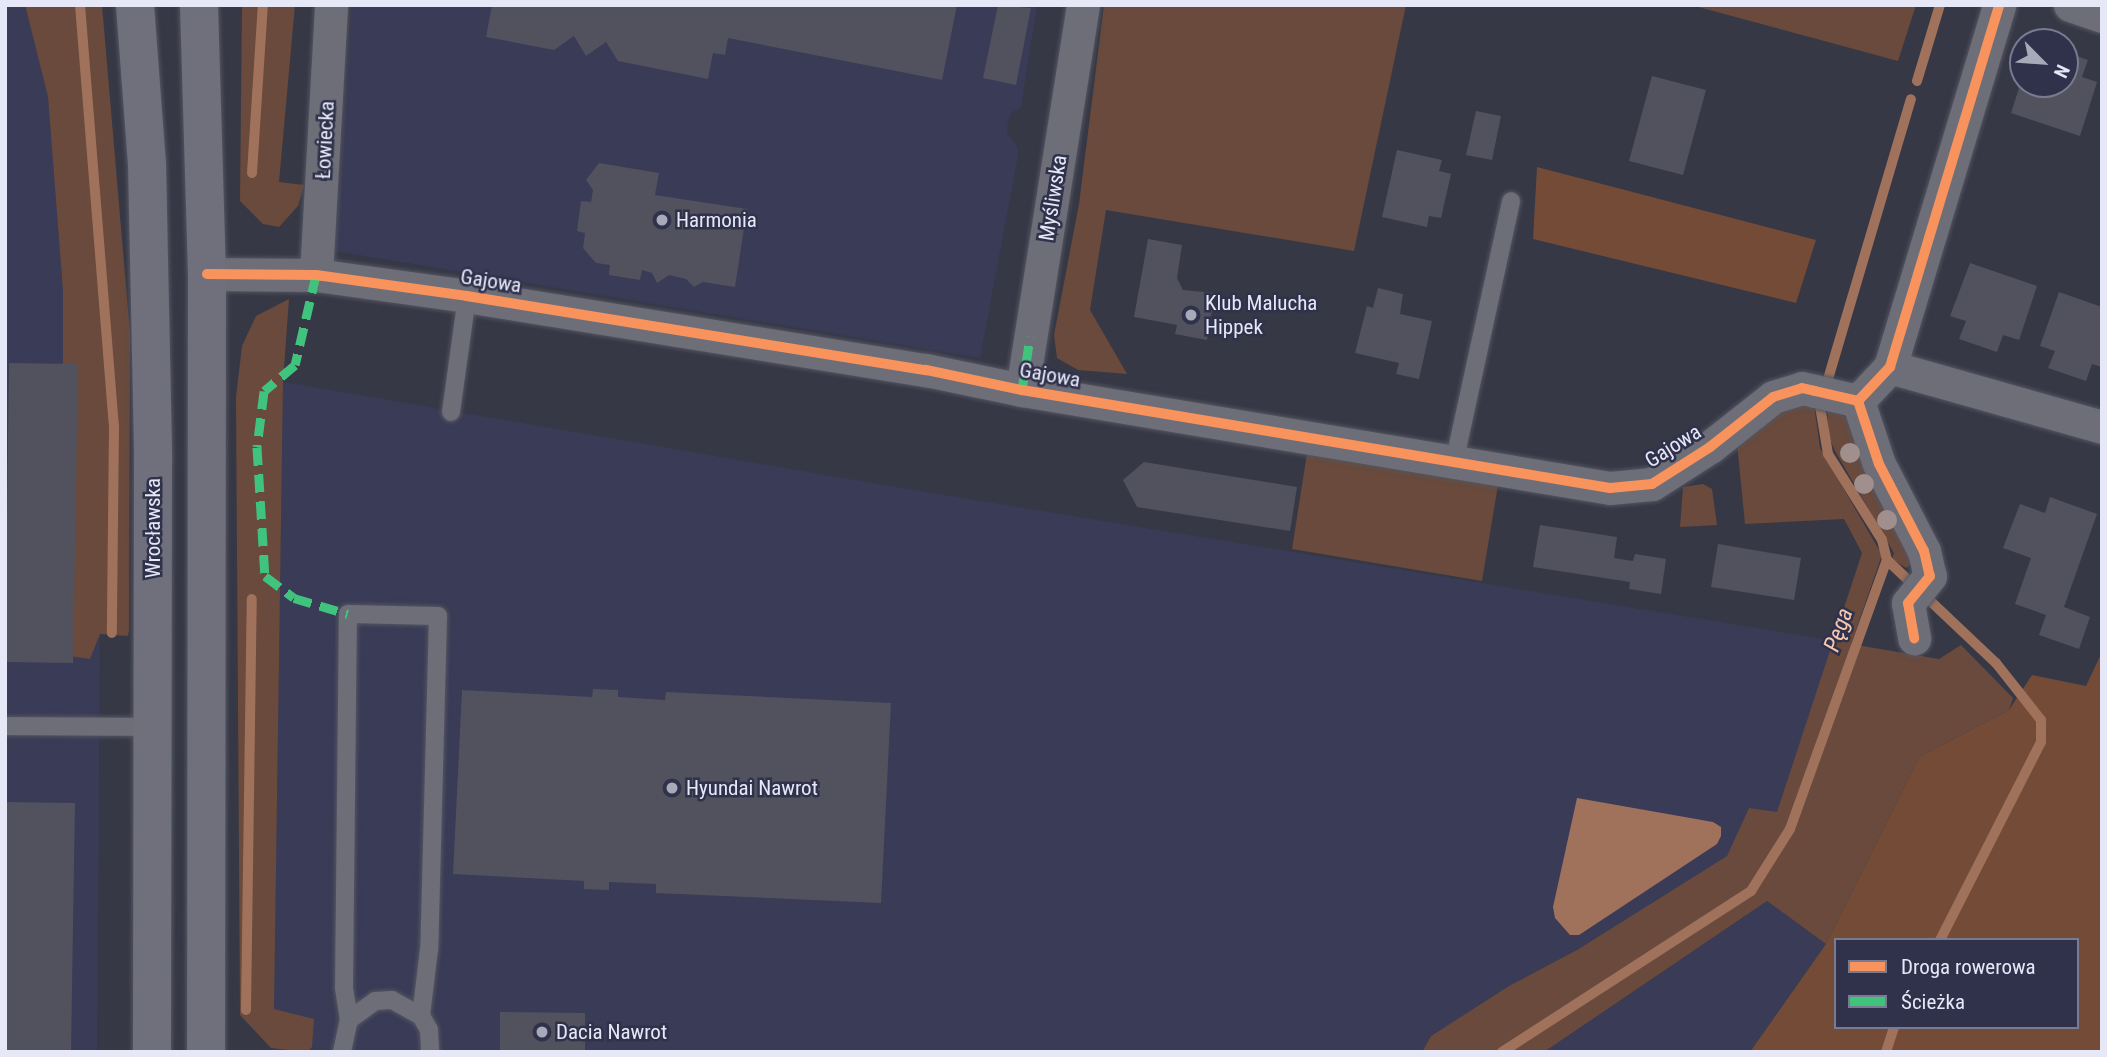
<!DOCTYPE html>
<meta charset="utf-8">
<style>
body{margin:0}
#map{position:relative;width:2107px;height:1057px;overflow:hidden;background:#363846;font-family:"Roboto Condensed",sans-serif}
div>[style]{position:absolute}
[style*='--x']{left:calc(var(--x)*1px);top:calc(var(--y)*1px);width:calc(var(--w)*1px);rotate:calc(var(--a)*1deg)}
.built>*{inset:0;background:#393b57}
.green>*{inset:0;background:#694a3c}
.forest>*{inset:0;background:#734b37}
.water>*{inset:0;background:#a0725c}
.stream>*{height:10px;margin:-5px;padding:0 5px;transform-origin:5px;border-radius:5px;background:#a0725c}
.building>*{inset:0;background:#51525d}
.roads{filter:drop-shadow(0 0 2px #545561) drop-shadow(0 0 2px #545561)}
.lane>*{height:18px;margin:-9px;padding:0 9px;transform-origin:9px;border-radius:9px;background:#6d6e77}
.street>*{height:33px;margin:-16.5px;padding:0 16.5px;transform-origin:16.5px;border-radius:16.5px;background:#6d6e77}
.secondary>*{height:38px;margin:-19px;padding:0 19px;transform-origin:19px;border-radius:19px;background:#6f707c}
.quiet>*{height:9px;margin-top:-4.5px;transform-origin:0;background:repeating-linear-gradient(90deg,#40c37c 0 18px,transparent 0 27px)}
.cycleway>*{height:10px;margin:-5px;padding:0 5px;transform-origin:5px;border-radius:5px;background:#f8935d}
.trees>*{width:20px;height:20px;margin:-10px;border-radius:50%;background:#a08f8d}
.dots>*{width:19px;height:19px;translate:-50% -50%;box-sizing:border-box;border:4px solid #30324c;border-radius:50%}
span{translate:-50% -50%;white-space:nowrap;text-align:center;line-height:1.15;-webkit-text-stroke:5px #30324c;paint-order:stroke}
.street-label{font-size:21px;color:#e6e8f8}
.poi-label{font-size:21px;color:#e6e8f8}
.left{translate:0 -50%;text-align:left}
.water-label{font-size:23px;color:#f6c7b0;font-style:italic}
.frame{position:absolute;inset:0;border:7px solid #e6e8f8;pointer-events:none}
.legend{position:absolute;left:1834px;top:938px;width:245px;height:91px;box-sizing:border-box;background:#30324c;border:2px solid #797b91;margin:0;padding:9px 12px;list-style:none;font-size:21px;color:#e6e8f8}
.legend li{display:flex;align-items:center;gap:14px;height:35px}
.legend b{width:35px;border:2px solid #797b91}
.north{position:absolute;left:2009px;top:28px;width:70px;height:70px;box-sizing:border-box;background:#30324c;border:2px solid #797b91;border-radius:50%;rotate:115deg;font-size:19px;font-weight:700;line-height:28px;text-align:center;color:#e6e8f8}
.north::after{content:'';display:block;margin:auto;width:24px;height:32px;background:#a8aaba;clip-path:polygon(50% 0,100% 100%,50% 72%,0 100%)}
</style>
<div id="map">
<div class="built">
<i style="clip-path:polygon(5px 5px,25px 5px,48px 97px,63px 290px,100px 634px,97px 1052px,5px 1052px)"></i>
<i style="clip-path:polygon(352px 5px,1037px 5px,1021px 107px,1011px 113px,1008px 122px,1007px 133px,1018px 148px,1017px 161px,980px 358px,335px 251px)"></i>
<i style="clip-path:polygon(283px 382px,884px 485px,1835px 641px,1777px 813px,1749px 808px,1727px 856px,1577px 950px,1509px 986px,1431px 1036px,1422px 1052px,273px 1052px)"></i>
<i style="clip-path:polygon(1767px 901px,1826px 944px,1750px 1052px,1544px 1052px)"></i>
</div>
<div class="green">
<i style="clip-path:polygon(25px 5px,102px 5px,130px 333px,129px 630px,128px 636px,100px 634px,90px 659px,63px 655px,63px 291px,48px 97px)"></i>
<i style="clip-path:polygon(242px 5px,295px 5px,279px 182px,304px 185px,298px 206px,279px 227px,263px 224px,240px 201px)"></i>
<i style="clip-path:polygon(1104px 5px,1406px 5px,1354px 251px,1106px 210px,1090px 310px,1127px 374px,1078px 370px,1057px 358px,1054px 335px,1079px 204px)"></i>
<i style="clip-path:polygon(1691px 5px,1916px 5px,1898px 61px)"></i>
<i style="clip-path:polygon(289px 299px,283px 382px,274px 1009px,314px 1019px,312px 1047px,307px 1052px,271px 1048px,240px 1015px,236px 397px,242px 346px,256px 316px)"></i>
<i style="clip-path:polygon(1799px 400px,1814px 405px,1820px 448px,1882px 555px,1851px 644px,1939px 659px,1961px 645px,2013px 698px,2009px 710px,1919px 757px,1826px 944px,1767px 901px,1544px 1052px,1422px 1052px,1431px 1036px,1509px 986px,1577px 950px,1727px 856px,1749px 808px,1777px 812px,1862px 553px,1844px 519px,1745px 524px,1737px 443px)"></i>
<i style="clip-path:polygon(1827px 408px,1850px 419px,1914px 562px,1906px 568px,1892px 559px,1894px 553px,1835px 451px,1829px 437px)"></i>
<i style="clip-path:polygon(1307px 453px,1498px 485px,1482px 581px,1292px 549px)"></i>
<i style="clip-path:polygon(1703px 484px,1712px 489px,1717px 525px,1680px 527px,1683px 487px)"></i>
</div>
<div class="forest">
<i style="clip-path:polygon(1537px 167px,1816px 240px,1796px 303px,1533px 239px)"></i>
<i style="clip-path:polygon(evenodd,2102px 652px,2102px 1052px,1750px 1052px,1826px 944px,1919px 757px,2009px 710px,2032px 675px,2086px 686px,2102px 652px,1836px 940px,2077px 940px,2077px 1027px,1836px 1027px,1836px 940px)"></i>
</div>
<div class="water">
<i style="clip-path:polygon(1577px 798px,1713px 822px,1721px 827px,1721px 836px,1717px 844px,1579px 935px,1570px 935px,1555px 918px,1553px 907px)"></i>
</div>
<div class="stream">
<i style="--x:80;--y:5;--w:421;--a:85.4"></i>
<i style="--x:114;--y:425;--w:208;--a:90.6"></i>
<i style="--x:1917;--y:81;--w:79;--a:-73.2"></i>
<i style="--x:252;--y:173;--w:168;--a:-86.3"></i>
<i style="--x:1887;--y:560;--w:150;--a:43.4"></i>
<i style="--x:1996;--y:663;--w:73;--a:51.7"></i>
<i style="--x:2041;--y:720;--w:22;--a:90"></i>
<i style="--x:2041;--y:742;--w:222;--a:117"></i>
<i style="--x:246;--y:1010;--w:411;--a:-89.2"></i>
<i style="--x:1502;--y:1052;--w:297;--a:-32.9"></i>
<i style="--x:1751;--y:891;--w:73;--a:-57.8"></i>
<i style="--x:1790;--y:829;--w:286;--a:-70.2"></i>
<i style="--x:1887;--y:560;--w:21;--a:-104"></i>
<i style="--x:1882;--y:540;--w:102;--a:-122.1"></i>
<i style="--x:1828;--y:454;--w:49;--a:-99.5"></i>
<i style="--x:1820;--y:406;--w:320;--a:-73.5"></i>
<i style="--x:1886;--y:1052;--w:26;--a:-72"></i>
</div>
<div class="building">
<i style="clip-path:polygon(492px 5px,957px 5px,942px 80px,728px 38px,725px 55px,713px 53px,708px 79px,618px 61px,606px 42px,586px 56px,574px 36px,554px 50px,486px 37px)"></i>
<i style="clip-path:polygon(998px 5px,1031px 8px,1016px 85px,983px 78px)"></i>
<i style="clip-path:polygon(2065px 52px,2088px 60px,2082px 77px,2097px 82px,2080px 136px,2011px 113px,2022px 79px,2023px 84px,2065px 84px)"></i>
<i style="clip-path:polygon(1652px 76px,1706px 90px,1683px 175px,1629px 161px)"></i>
<i style="clip-path:polygon(1476px 111px,1501px 116px,1492px 160px,1466px 155px)"></i>
<i style="clip-path:polygon(1397px 150px,1442px 160px,1439px 171px,1451px 174px,1441px 218px,1429px 216px,1427px 227px,1382px 217px)"></i>
<i style="clip-path:polygon(599px 163px,659px 173px,655px 195px,747px 209px,735px 287px,703px 282px,694px 287px,686px 279px,669px 275px,657px 283px,652px 273px,642px 270px,640px 280px,609px 275px,610px 265px,596px 263px,583px 248px,585px 233px,577px 231px,581px 201px,591px 202px,593px 190px,586px 180px)"></i>
<i style="clip-path:polygon(1148px 239px,1182px 245px,1177px 278px,1183px 290px,1215px 293px,1207px 340px,1175px 334px,1177px 325px,1134px 317px)"></i>
<i style="clip-path:polygon(1970px 263px,2037px 286px,2019px 340px,2003px 335px,1997px 352px,1959px 339px,1966px 321px,1950px 316px)"></i>
<i style="clip-path:polygon(1378px 288px,1403px 294px,1400px 314px,1432px 321px,1419px 379px,1396px 374px,1399px 363px,1355px 353px,1367px 306px,1373px 308px)"></i>
<i style="clip-path:polygon(2059px 292px,2102px 307px,2102px 367px,2092px 364px,2086px 381px,2048px 368px,2055px 351px,2040px 346px)"></i>
<i style="clip-path:polygon(9px 363px,78px 364px,73px 663px,5px 662px)"></i>
<i style="clip-path:polygon(1144px 462px,1297px 487px,1290px 531px,1137px 507px,1123px 480px)"></i>
<i style="clip-path:polygon(2050px 497px,2097px 514px,2064px 607px,2090px 617px,2079px 649px,2039px 635px,2046px 615px,2015px 604px,2031px 558px,2003px 548px,2020px 504px,2045px 513px)"></i>
<i style="clip-path:polygon(1540px 525px,1617px 537px,1614px 558px,1633px 561px,1635px 554px,1666px 559px,1661px 594px,1629px 589px,1630px 582px,1533px 567px)"></i>
<i style="clip-path:polygon(1718px 544px,1801px 558px,1794px 600px,1711px 587px)"></i>
<i style="clip-path:polygon(593px 689px,618px 690px,618px 697px,665px 700px,666px 692px,891px 703px,881px 903px,656px 893px,656px 884px,609px 882px,609px 890px,584px 889px,584px 881px,453px 874px,462px 690px,592px 697px)"></i>
<i style="clip-path:polygon(6px 802px,75px 803px,71px 1052px,5px 1052px)"></i>
<i style="clip-path:polygon(500px 1012px,585px 1013px,585px 1052px,500px 1052px)"></i>
</div>
<div class="roads">
<div class="lane">
<i style="--x:451;--y:412;--w:117;--a:-82.1"></i>
<i style="--x:1454;--y:463;--w:268;--a:-77.7"></i>
<i style="--x:5;--y:726;--w:150;--a:0.4"></i>
<i style="--x:349;--y:1020;--w:33;--a:-99"></i>
<i style="--x:344;--y:987;--w:373;--a:-89.4"></i>
<i style="--x:348;--y:614;--w:90;--a:1.3"></i>
<i style="--x:438;--y:616;--w:333;--a:91.5"></i>
<i style="--x:429;--y:949;--w:67;--a:96.8"></i>
<i style="--x:342;--y:1052;--w:33;--a:-78"></i>
<i style="--x:349;--y:1020;--w:32;--a:-36"></i>
<i style="--x:375;--y:1001;--w:17;--a:-3"></i>
<i style="--x:392;--y:1000;--w:33;--a:29"></i>
<i style="--x:421;--y:1016;--w:16;--a:60"></i>
<i style="--x:429;--y:1030;--w:22;--a:87"></i>
</div>
<div class="street">
<i style="--x:2070;--y:5;--w:34;--a:19"></i>
<i style="--x:207;--y:274;--w:109;--a:0.5"></i>
<i style="--x:316;--y:275;--w:152;--a:7.9"></i>
<i style="--x:467;--y:296;--w:465;--a:9.2"></i>
<i style="--x:926;--y:370;--w:98;--a:11.8"></i>
<i style="--x:1022;--y:390;--w:596;--a:9.46"></i>
<i style="--x:1610;--y:488;--w:42;--a:-5.4"></i>
<i style="--x:1652;--y:484;--w:69;--a:-32.5"></i>
<i style="--x:1710;--y:447;--w:80;--a:-38.4"></i>
<i style="--x:1773;--y:397;--w:30;--a:-17"></i>
<i style="--x:1802;--y:388;--w:13;--a:13"></i>
<i style="--x:1815;--y:391;--w:44;--a:13.1"></i>
<i style="--x:1858;--y:401;--w:66;--a:71.6"></i>
<i style="--x:1879;--y:464;--w:98;--a:62.7"></i>
<i style="--x:1924;--y:551;--w:26;--a:77"></i>
<i style="--x:1930;--y:576;--w:35;--a:129"></i>
<i style="--x:1908;--y:603;--w:36;--a:80"></i>
<i style="--x:316;--y:275;--w:270;--a:-86.8"></i>
<i style="--x:1890;--y:367;--w:220;--a:15.8"></i>
<i style="--x:1022;--y:390;--w:390;--a:-81"></i>
<i style="--x:1858;--y:401;--w:47;--a:-46.7"></i>
<i style="--x:1890;--y:367;--w:378;--a:-73.2"></i>
</div>
<div class="secondary">
<i style="--x:135;--y:5;--w:158;--a:85.7"></i>
<i style="--x:147;--y:163;--w:297;--a:88.8"></i>
<i style="--x:153;--y:460;--w:592;--a:90.1"></i>
<i style="--x:199;--y:5;--w:269;--a:88.3"></i>
<i style="--x:207;--y:274;--w:778;--a:90.07"></i>
</div>
</div>
<div class="quiet">
<i style="--x:322;--y:276;--w:6;--a:-171"></i>
<i style="--x:316;--y:275;--w:92;--a:103.1"></i>
<i style="--x:295;--y:365;--w:40;--a:140"></i>
<i style="--x:264;--y:391;--w:56;--a:97.1"></i>
<i style="--x:257;--y:447;--w:129;--a:86.5"></i>
<i style="--x:265;--y:576;--w:36;--a:37"></i>
<i style="--x:294;--y:598;--w:56;--a:16.5"></i>
<i style="--x:1022;--y:390;--w:54;--a:-81.4"></i>
</div>
<div class="cycleway">
<i style="--x:207;--y:274;--w:109;--a:0.5"></i>
<i style="--x:316;--y:275;--w:152;--a:7.9"></i>
<i style="--x:467;--y:296;--w:465;--a:9.2"></i>
<i style="--x:926;--y:370;--w:98;--a:11.8"></i>
<i style="--x:1022;--y:390;--w:596;--a:9.46"></i>
<i style="--x:1610;--y:488;--w:42;--a:-5.4"></i>
<i style="--x:1652;--y:484;--w:69;--a:-32.5"></i>
<i style="--x:1710;--y:447;--w:80;--a:-38.4"></i>
<i style="--x:1773;--y:397;--w:30;--a:-17"></i>
<i style="--x:1802;--y:388;--w:13;--a:13"></i>
<i style="--x:1815;--y:391;--w:44;--a:13.1"></i>
<i style="--x:1858;--y:401;--w:66;--a:71.6"></i>
<i style="--x:1879;--y:464;--w:98;--a:62.7"></i>
<i style="--x:1924;--y:551;--w:26;--a:77"></i>
<i style="--x:1930;--y:576;--w:35;--a:129"></i>
<i style="--x:1908;--y:603;--w:36;--a:80"></i>
<i style="--x:1858;--y:401;--w:47;--a:-46.7"></i>
<i style="--x:1890;--y:367;--w:378;--a:-73.2"></i>
</div>
<div class="trees">
<i style="left:1850px;top:453px"></i>
<i style="left:1864px;top:484px"></i>
<i style="left:1887px;top:520px"></i>
</div>
<div class="dots">
<i style="left:662px;top:220px;background:#a8aaba"></i>
<i style="left:1191px;top:315px;background:#a8aaba"></i>
<i style="left:672px;top:788px;background:#a8aaba"></i>
<i style="left:542px;top:1032px;background:#a8aaba"></i>
</div>
<div class="street-label">
<span style="left:325px;top:140px;rotate:-87deg">Łowiecka</span>
<span style="left:1053px;top:198px;rotate:-81deg">Myśliwska</span>
<span style="left:491px;top:281px;rotate:9deg">Gajowa</span>
<span style="left:1050px;top:375px;rotate:10deg">Gajowa</span>
<span style="left:1673px;top:446px;rotate:-32deg">Gajowa</span>
<span style="left:153px;top:528px;rotate:-90deg">Wrocławska</span>
</div>
<div class="poi-label">
<span class="left" style="left:676px;top:220px">Harmonia</span>
<span class="left" style="left:1205px;top:315px">Klub Malucha<br>Hippek</span>
<span class="left" style="left:686px;top:788px">Hyundai Nawrot</span>
<span class="left" style="left:556px;top:1032px">Dacia Nawrot</span>
</div>
<div class="water-label">
<span style="left:1839px;top:630px;rotate:-70deg">Pęga</span>
</div>
<div class="frame"></div>
<ul class="legend">
<li><b style="height:9px;background:#f8935d"></b>Droga rowerowa</li>
<li><b style="height:9px;background:#40c37c"></b>Ścieżka</li>
</ul>
<div class="north">N</div>
</div>
